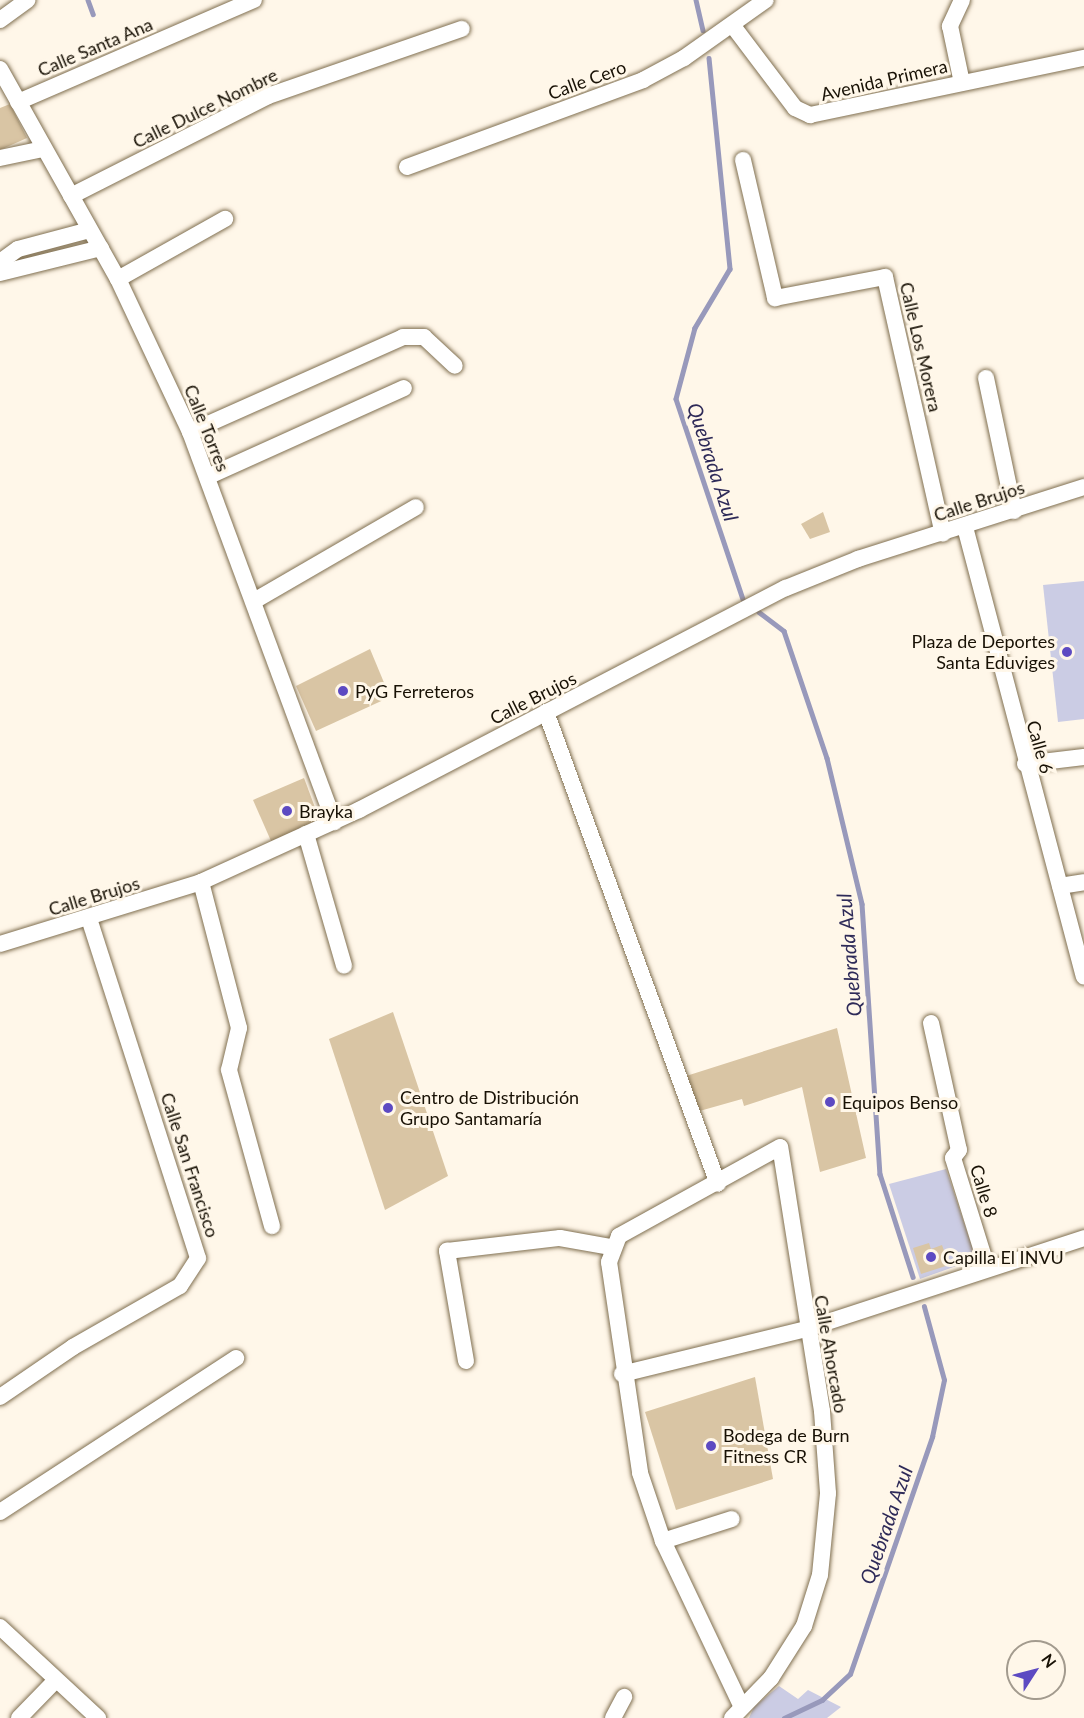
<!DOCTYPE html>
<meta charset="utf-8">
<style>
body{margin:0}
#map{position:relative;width:1084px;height:1718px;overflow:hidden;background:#fff7e9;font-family:Lato,sans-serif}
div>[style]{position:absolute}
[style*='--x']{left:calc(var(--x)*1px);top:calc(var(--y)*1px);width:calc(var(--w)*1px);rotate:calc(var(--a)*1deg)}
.green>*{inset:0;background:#cbcce4}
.stream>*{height:4.5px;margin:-2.25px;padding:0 2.25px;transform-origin:2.25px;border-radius:2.25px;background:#9899bb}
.building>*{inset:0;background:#d9c5a4}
.roads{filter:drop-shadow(0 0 2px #806f50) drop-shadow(0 0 2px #806f50)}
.minor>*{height:16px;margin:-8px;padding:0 8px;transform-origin:8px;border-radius:8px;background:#fff}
.dots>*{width:16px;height:16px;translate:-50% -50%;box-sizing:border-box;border:3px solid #fff7e9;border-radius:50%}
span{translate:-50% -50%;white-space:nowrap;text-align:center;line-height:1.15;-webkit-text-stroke:6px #fff7e9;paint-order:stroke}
.street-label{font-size:18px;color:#181105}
.poi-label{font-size:18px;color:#181105}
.right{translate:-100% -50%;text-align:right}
.left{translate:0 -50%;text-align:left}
.water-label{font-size:20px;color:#2e2a58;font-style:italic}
.north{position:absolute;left:1006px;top:1640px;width:60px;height:60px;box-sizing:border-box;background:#fff7e9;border:2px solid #a39b8e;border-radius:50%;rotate:54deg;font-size:16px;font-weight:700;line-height:24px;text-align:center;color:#181105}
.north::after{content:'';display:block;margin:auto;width:21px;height:27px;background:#5d4ac2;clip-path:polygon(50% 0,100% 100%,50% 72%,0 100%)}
</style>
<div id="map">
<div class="green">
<i style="clip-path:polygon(1084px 581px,1084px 719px,1058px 722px,1043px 585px)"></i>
<i style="clip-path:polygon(946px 1169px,976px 1259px,920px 1279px,889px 1184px)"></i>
<i style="clip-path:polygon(779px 1686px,798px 1699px,808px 1690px,841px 1707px,827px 1718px,749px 1718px,754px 1707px)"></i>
</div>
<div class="stream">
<i style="--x:88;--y:0;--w:15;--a:70"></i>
<i style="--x:696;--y:0;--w:31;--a:77"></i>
<i style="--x:709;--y:58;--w:212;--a:84.3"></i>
<i style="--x:730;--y:269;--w:69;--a:120.7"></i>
<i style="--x:695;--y:328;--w:73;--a:105"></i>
<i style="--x:676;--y:399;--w:211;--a:71.5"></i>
<i style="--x:759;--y:612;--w:31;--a:37"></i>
<i style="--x:784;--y:631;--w:134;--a:71.3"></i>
<i style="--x:827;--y:758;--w:150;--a:76.5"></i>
<i style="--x:862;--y:904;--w:271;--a:86.2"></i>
<i style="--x:880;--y:1174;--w:108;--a:72.2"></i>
<i style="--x:784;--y:1718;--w:42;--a:-25.3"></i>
<i style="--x:822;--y:1700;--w:38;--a:-43"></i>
<i style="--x:850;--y:1674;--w:251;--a:-70.9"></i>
<i style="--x:932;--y:1437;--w:58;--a:-78.1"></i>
<i style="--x:944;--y:1380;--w:76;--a:-105.3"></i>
</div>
<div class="building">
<i style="clip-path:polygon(10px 104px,27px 138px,0 150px,0 108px)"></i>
<i style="clip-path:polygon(823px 512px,830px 532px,810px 539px,801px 524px)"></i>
<i style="clip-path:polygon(370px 649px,390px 697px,316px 731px,296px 686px)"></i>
<i style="clip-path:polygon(304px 778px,320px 821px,271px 841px,253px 800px)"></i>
<i style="clip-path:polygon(393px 1012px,448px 1176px,385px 1210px,329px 1039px)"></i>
<i style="clip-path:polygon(837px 1028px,866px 1158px,820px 1172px,802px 1087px,744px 1106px,742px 1099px,696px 1112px,683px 1077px)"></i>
<i style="clip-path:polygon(929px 1243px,931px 1249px,942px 1245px,949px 1265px,921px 1274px,913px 1248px)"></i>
<i style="clip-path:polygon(755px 1377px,773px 1479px,676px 1510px,645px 1412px)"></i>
</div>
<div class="roads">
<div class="minor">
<i style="--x:962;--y:0;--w:29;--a:115"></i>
<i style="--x:950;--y:26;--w:58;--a:78.1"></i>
<i style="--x:0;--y:20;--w:34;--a:-36"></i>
<i style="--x:733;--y:26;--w:103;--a:52.9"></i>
<i style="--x:795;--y:108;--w:17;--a:25"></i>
<i style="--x:810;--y:115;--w:280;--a:-11.8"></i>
<i style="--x:0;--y:69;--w:241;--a:60.7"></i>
<i style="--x:118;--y:279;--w:169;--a:64.8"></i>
<i style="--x:190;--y:432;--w:416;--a:69.7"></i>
<i style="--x:18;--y:102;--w:257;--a:-23.4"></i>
<i style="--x:0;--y:158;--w:44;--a:-11.8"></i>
<i style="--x:743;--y:160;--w:142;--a:76.9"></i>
<i style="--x:775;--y:298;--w:112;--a:-10.8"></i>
<i style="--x:885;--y:277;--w:263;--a:77.3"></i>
<i style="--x:407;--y:167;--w:252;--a:-20.2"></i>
<i style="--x:643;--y:80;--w:47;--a:-28.2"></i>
<i style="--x:684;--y:58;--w:100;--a:-35.3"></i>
<i style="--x:71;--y:196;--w:221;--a:-26.9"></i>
<i style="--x:268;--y:96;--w:205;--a:-19.1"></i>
<i style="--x:0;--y:262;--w:22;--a:-36"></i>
<i style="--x:18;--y:249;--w:74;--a:-14.8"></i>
<i style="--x:0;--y:273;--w:104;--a:-13.9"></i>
<i style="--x:118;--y:279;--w:123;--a:-29.3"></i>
<i style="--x:986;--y:378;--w:136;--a:78.1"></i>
<i style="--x:190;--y:432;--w:233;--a:-24"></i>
<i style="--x:403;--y:337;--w:21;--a:0"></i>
<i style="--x:424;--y:337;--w:42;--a:43.1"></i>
<i style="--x:207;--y:477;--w:216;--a:-24.3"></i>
<i style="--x:965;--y:527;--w:465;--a:75.2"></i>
<i style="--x:254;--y:601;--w:187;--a:-30.1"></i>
<i style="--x:546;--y:712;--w:502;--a:69.98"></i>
<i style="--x:1025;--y:764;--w:59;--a:-6.8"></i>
<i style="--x:306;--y:834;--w:137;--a:73.9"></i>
<i style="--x:201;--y:882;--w:151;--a:75.4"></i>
<i style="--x:239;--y:1028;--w:43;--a:103.4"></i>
<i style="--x:229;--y:1070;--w:162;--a:74.6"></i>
<i style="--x:1060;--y:886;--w:24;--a:-9"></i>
<i style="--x:0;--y:944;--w:210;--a:-17.1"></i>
<i style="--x:201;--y:882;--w:174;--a:-24.5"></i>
<i style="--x:359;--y:810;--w:481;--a:-27.5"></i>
<i style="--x:786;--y:588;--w:78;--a:-21.9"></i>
<i style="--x:858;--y:559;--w:237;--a:-17.7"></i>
<i style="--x:931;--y:1023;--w:130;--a:77.6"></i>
<i style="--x:959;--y:1150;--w:10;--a:127"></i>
<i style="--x:953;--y:1158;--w:114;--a:72.7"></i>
<i style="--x:466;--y:1361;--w:112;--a:-99.8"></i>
<i style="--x:447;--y:1251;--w:114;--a:-6.6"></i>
<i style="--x:560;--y:1238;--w:52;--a:10"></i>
<i style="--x:622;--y:1374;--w:189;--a:-13.7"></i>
<i style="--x:806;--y:1329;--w:293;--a:-18.1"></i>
<i style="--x:0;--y:1397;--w:88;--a:-34.4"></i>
<i style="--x:73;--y:1347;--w:123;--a:-29.7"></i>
<i style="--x:180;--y:1286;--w:33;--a:-57"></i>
<i style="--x:198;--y:1258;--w:356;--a:-107.8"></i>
<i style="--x:0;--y:1512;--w:282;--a:-33.1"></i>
<i style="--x:663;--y:1541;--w:72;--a:-17.7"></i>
<i style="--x:0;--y:1627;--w:134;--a:42.9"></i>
<i style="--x:19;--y:1718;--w:53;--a:-45.8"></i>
<i style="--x:613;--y:1718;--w:24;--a:-62"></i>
<i style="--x:732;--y:1718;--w:56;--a:-45.7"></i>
<i style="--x:771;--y:1678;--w:62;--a:-57.6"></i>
<i style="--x:804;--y:1626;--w:53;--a:-72.6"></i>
<i style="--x:820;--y:1575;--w:82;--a:-84.4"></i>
<i style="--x:828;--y:1493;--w:82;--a:-94.2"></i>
<i style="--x:822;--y:1411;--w:267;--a:-99"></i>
<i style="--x:780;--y:1147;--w:184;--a:151.1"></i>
<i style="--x:619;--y:1236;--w:28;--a:111"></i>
<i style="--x:609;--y:1262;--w:213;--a:81.6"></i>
<i style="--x:640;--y:1473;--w:72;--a:71.3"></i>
<i style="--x:663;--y:1541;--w:182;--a:64.6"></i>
</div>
</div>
<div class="dots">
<i style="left:1067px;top:652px;background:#5d4ac2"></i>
<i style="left:343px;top:691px;background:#5d4ac2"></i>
<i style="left:287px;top:811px;background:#5d4ac2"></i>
<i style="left:830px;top:1102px;background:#5d4ac2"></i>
<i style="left:388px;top:1108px;background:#5d4ac2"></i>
<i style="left:931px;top:1257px;background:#5d4ac2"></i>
<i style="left:711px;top:1446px;background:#5d4ac2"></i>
</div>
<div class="street-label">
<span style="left:95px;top:47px;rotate:-23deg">Calle Santa Ana</span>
<span style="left:587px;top:80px;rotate:-20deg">Calle Cero</span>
<span style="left:884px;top:80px;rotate:-13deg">Avenida Primera</span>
<span style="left:205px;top:108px;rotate:-26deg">Calle Dulce Nombre</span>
<span style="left:921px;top:347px;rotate:77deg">Calle Los Morera</span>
<span style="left:207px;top:428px;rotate:68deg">Calle Torres</span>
<span style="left:979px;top:501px;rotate:-18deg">Calle Brujos</span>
<span style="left:533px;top:698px;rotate:-27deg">Calle Brujos</span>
<span style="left:1040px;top:747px;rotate:74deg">Calle 6</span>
<span style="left:94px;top:896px;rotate:-17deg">Calle Brujos</span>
<span style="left:190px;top:1165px;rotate:72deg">Calle San Francisco</span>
<span style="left:984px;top:1191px;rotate:73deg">Calle 8</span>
<span style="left:831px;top:1354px;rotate:80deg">Calle Ahorcado</span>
</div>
<div class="poi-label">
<span class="right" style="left:1055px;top:652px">Plaza de Deportes<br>Santa Eduviges</span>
<span class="left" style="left:355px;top:691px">PyG Ferreteros</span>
<span class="left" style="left:299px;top:811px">Brayka</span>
<span class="left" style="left:400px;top:1108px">Centro de Distribución<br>Grupo Santamaría</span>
<span class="left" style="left:842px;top:1102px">Equipos Benso</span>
<span class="left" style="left:943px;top:1257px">Capilla El INVU</span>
<span class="left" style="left:723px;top:1446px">Bodega de Burn<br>Fitness CR</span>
</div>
<div class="water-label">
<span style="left:713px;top:462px;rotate:72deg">Quebrada Azul</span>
<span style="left:849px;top:955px;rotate:-95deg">Quebrada Azul</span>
<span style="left:886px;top:1525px;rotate:-71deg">Quebrada Azul</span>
</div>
<div class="north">N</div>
</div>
